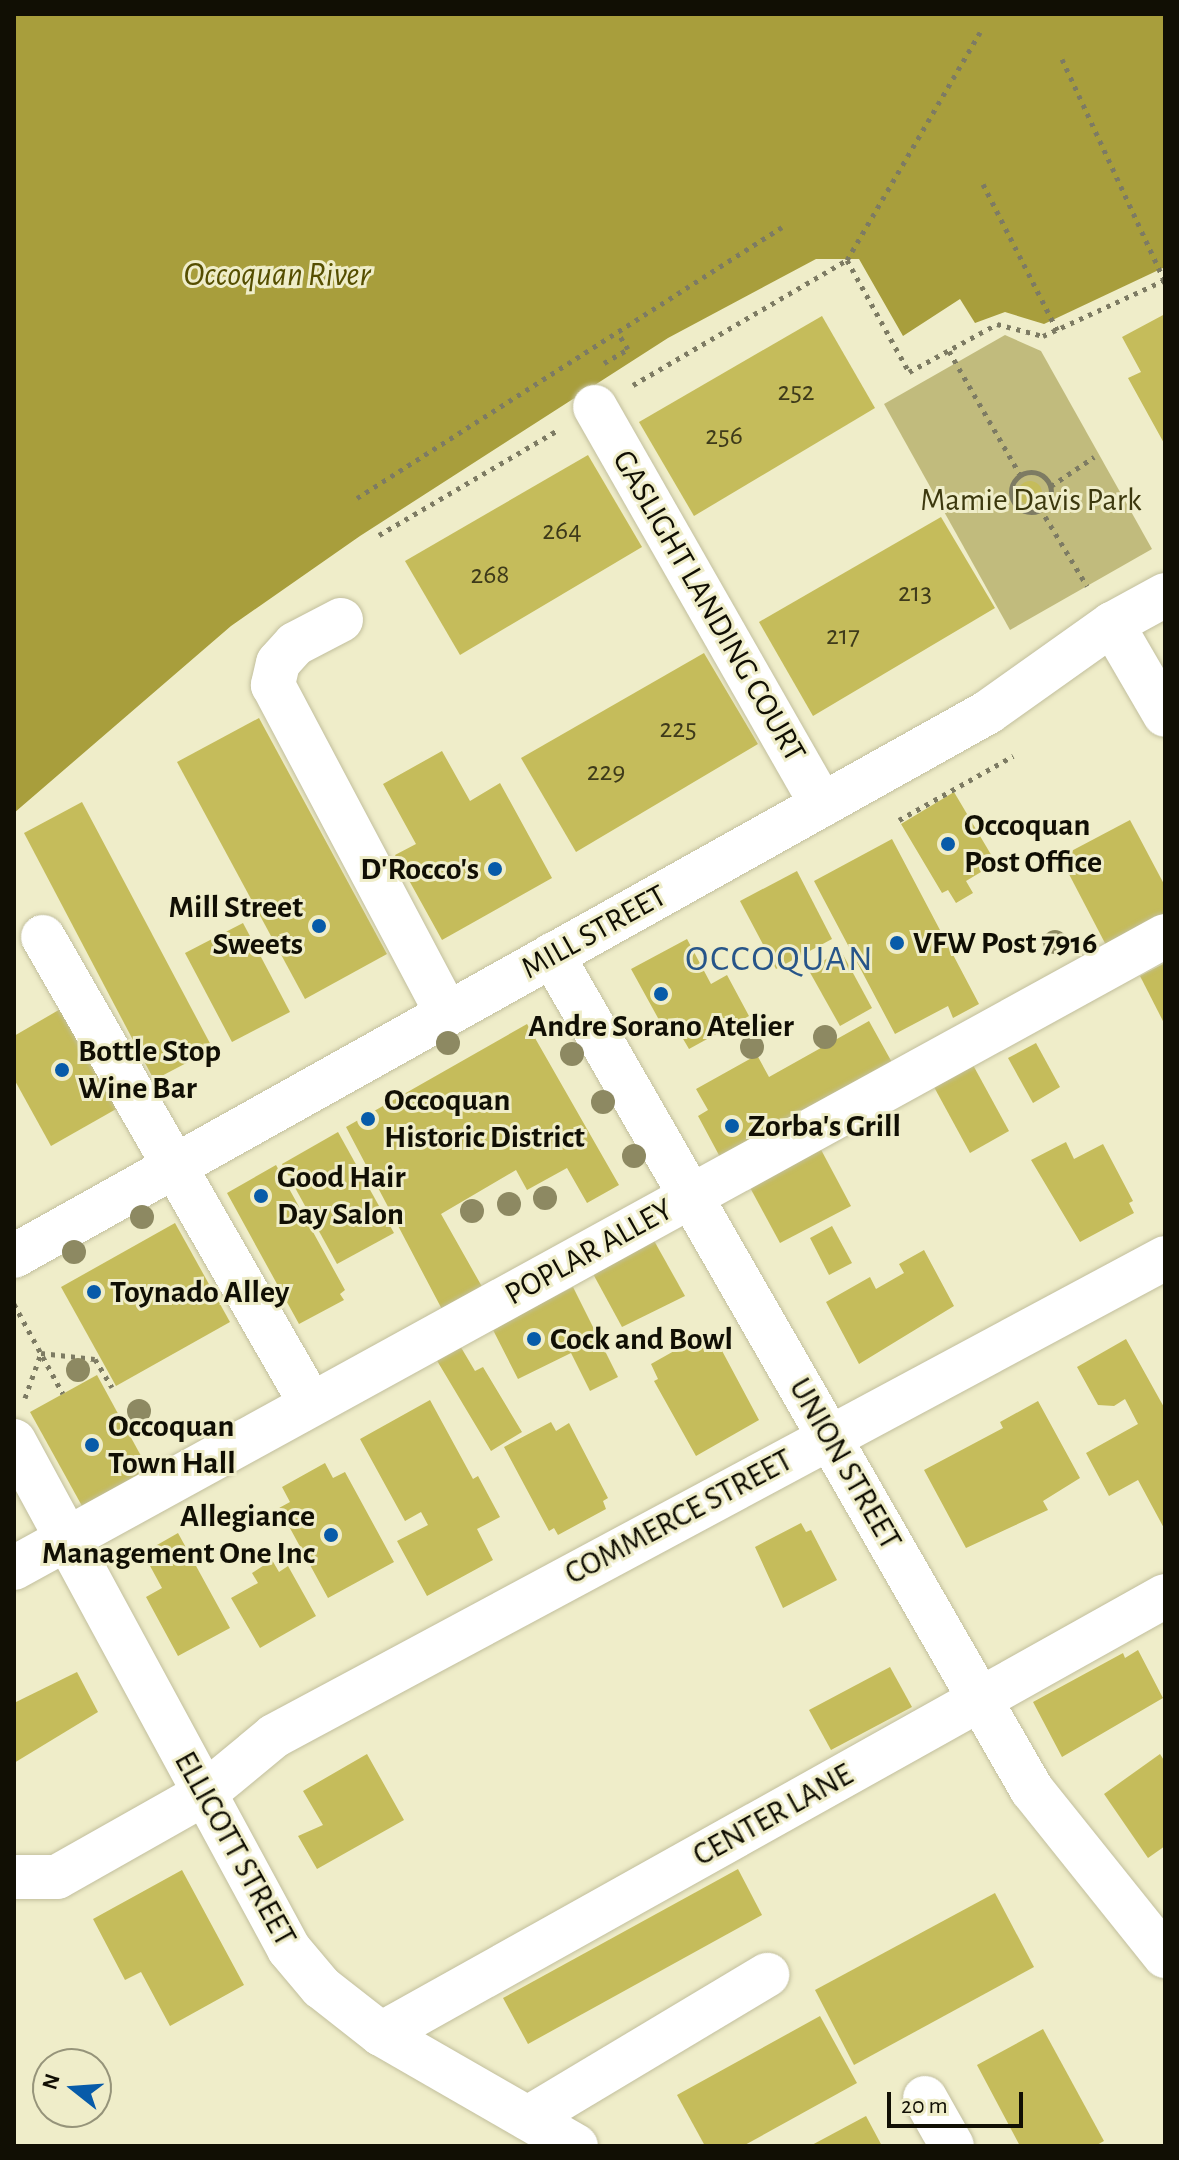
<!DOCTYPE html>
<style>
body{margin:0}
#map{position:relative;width:1179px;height:2160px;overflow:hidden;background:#efedc9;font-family:"Alegreya Sans",sans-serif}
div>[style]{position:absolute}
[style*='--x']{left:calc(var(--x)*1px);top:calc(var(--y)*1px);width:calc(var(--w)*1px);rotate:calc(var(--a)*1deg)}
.green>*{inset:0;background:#c1bb7d}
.water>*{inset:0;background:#a89e3c}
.building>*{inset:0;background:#c5bc5b}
.round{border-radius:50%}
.path>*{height:5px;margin-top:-2.5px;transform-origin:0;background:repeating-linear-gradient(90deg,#7d7b63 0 4px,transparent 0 10px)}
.path>.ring{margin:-2.5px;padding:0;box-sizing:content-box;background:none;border:5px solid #7d7b63;border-radius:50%}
.roads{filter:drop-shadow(0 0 2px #c2bf9d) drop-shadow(0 0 2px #c2bf9d)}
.minor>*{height:44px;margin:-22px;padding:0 22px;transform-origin:22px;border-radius:22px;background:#fff}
.trees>*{width:24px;height:24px;margin:-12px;border-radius:50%;background:#8d8962}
.dots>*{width:22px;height:22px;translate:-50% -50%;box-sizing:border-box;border:4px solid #efedc9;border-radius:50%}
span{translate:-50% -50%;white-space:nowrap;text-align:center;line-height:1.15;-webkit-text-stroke:6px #efedc9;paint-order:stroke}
.number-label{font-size:28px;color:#3e3a1a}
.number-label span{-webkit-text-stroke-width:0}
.park-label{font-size:32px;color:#3c380e}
.street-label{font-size:32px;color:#110f04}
.poi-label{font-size:32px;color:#110f04;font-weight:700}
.left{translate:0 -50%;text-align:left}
.right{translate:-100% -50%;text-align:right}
.water-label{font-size:34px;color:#554e00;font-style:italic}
.quarter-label{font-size:36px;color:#275589;letter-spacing:2px}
.frame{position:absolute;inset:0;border:16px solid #110f04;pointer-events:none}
.north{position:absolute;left:32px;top:2048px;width:80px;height:80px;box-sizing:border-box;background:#efedc9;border:2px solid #96947a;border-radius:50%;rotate:287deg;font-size:22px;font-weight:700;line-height:32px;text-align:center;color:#110f04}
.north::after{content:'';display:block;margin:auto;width:28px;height:36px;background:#075ba9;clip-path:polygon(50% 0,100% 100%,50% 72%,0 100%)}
.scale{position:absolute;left:887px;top:2092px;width:136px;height:36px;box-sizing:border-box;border:4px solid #110f04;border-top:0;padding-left:10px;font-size:24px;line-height:28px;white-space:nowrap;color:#110f04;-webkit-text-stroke:6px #efedc9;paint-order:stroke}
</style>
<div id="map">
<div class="green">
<i style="clip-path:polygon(1005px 335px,1041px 351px,1152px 549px,1010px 630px,884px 404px)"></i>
</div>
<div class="water">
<i style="clip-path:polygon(14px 14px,1165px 14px,1165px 267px,1044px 324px,1005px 312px,975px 323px,960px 299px,903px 336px,859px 259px,816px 259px,668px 338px,360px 536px,231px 626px,14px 813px)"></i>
</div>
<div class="building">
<i style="clip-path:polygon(1165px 314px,1165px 445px,1128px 378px,1141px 372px,1122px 337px)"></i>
<i style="clip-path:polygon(822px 316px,875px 408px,694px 516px,639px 422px)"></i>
<i style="clip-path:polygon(588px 455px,642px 547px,460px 655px,405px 561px)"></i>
<i class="round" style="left:1018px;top:481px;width:24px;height:24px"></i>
<i style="clip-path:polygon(941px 517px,995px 608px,813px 716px,759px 622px)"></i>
<i style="clip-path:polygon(704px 653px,758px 744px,576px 852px,521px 758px)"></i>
<i style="clip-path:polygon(259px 718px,387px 954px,305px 999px,177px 762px)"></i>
<i style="clip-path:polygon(442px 751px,470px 801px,500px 783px,552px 878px,442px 940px,395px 855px,416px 844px,383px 784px)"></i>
<i style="clip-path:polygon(954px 792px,996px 863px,966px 881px,973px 893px,956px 903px,948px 890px,942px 893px,901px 824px)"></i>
<i style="clip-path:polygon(82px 802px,213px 1049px,154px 1080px,24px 833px)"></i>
<i style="clip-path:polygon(1130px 820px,1165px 886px,1165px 913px,1106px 945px,1060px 857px)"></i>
<i style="clip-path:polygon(892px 839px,979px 1004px,953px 1018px,948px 1006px,895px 1034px,814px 881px)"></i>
<i style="clip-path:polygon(797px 871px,832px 939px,776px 969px,740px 901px)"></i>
<i style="clip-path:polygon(243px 923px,290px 1012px,232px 1042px,185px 953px)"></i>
<i style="clip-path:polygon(687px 939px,711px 984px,727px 975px,749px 1016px,689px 1049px,679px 1032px,669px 1038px,631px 969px)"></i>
<i style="clip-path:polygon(841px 951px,872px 1008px,840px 1026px,808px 969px)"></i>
<i style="clip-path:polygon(1165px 963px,1165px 1025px,1140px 976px)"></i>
<i style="clip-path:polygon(69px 1004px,125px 1104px,51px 1146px,14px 1079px,14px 1036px)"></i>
<i style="clip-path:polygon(869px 1021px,894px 1066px,720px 1157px,698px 1116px,708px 1110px,696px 1089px,757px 1055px,769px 1077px)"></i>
<i style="clip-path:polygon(527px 1024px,619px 1185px,587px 1203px,567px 1168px,527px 1190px,516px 1170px,441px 1214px,485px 1292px,445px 1315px,346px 1127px)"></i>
<i style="clip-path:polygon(1036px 1043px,1060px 1087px,1033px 1103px,1008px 1058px)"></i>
<i style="clip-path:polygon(973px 1065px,1009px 1131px,970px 1153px,934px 1087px)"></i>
<i style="clip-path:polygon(338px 1132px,394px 1233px,337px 1264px,282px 1164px)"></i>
<i style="clip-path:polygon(1066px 1142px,1074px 1159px,1103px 1144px,1133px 1201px,1129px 1203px,1134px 1213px,1080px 1242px,1031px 1160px)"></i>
<i style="clip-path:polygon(818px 1144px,851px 1206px,780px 1243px,747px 1182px)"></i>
<i style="clip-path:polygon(276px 1165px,345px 1290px,340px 1294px,344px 1300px,299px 1324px,227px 1193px)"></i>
<i style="clip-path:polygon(175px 1223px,230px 1322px,116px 1386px,61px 1287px)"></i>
<i style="clip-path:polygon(832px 1226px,852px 1263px,829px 1275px,810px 1238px)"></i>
<i style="clip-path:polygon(652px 1237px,685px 1296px,622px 1327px,592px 1272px)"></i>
<i style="clip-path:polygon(924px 1250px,954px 1306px,859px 1364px,826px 1302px,870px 1277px,876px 1289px,904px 1273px,899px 1264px)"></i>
<i style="clip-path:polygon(573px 1287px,618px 1377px,590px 1391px,571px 1353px,518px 1379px,492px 1328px)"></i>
<i style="clip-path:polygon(706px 1333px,715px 1350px,720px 1347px,759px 1420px,696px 1456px,654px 1381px,658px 1379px,651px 1364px)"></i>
<i style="clip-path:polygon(1126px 1339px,1165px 1409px,1165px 1530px,1138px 1480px,1109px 1496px,1086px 1453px,1138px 1424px,1125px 1399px,1114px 1406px,1098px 1405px,1077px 1367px)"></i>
<i style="clip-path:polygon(459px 1344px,475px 1371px,483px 1367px,522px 1432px,491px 1451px,436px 1359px)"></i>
<i style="clip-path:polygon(97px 1375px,153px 1478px,87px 1515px,30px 1412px)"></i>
<i style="clip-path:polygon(430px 1400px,473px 1479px,478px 1476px,500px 1517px,477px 1529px,493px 1560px,427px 1596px,397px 1541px,428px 1525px,421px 1512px,405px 1521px,360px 1439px)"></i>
<i style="clip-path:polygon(1038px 1401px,1080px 1478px,1043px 1501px,1048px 1510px,966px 1548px,924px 1470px,1003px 1428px,1000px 1422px)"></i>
<i style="clip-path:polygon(551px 1422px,556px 1431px,569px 1423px,608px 1498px,603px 1501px,606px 1509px,558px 1535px,554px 1528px,549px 1531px,504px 1447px)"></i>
<i style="clip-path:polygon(325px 1463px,333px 1478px,345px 1472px,394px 1562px,328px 1598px,279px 1508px,290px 1502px,282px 1487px)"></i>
<i style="clip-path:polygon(801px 1523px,806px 1532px,811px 1530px,837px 1580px,783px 1608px,755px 1547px)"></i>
<i style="clip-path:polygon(178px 1533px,230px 1628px,178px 1656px,146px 1597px,162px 1588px,143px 1553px)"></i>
<i style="clip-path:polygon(272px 1560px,279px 1572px,288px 1566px,316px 1616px,260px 1648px,231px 1598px,258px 1583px,252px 1573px)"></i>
<i style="clip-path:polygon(1138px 1650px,1163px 1698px,1062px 1757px,1033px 1702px,1123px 1653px,1125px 1658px)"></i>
<i style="clip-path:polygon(890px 1667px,912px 1707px,831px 1750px,809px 1710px)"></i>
<i style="clip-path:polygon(77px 1672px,98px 1712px,14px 1763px,14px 1703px)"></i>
<i style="clip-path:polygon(367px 1754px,404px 1820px,317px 1869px,298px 1836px,323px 1825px,303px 1791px)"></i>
<i style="clip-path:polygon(1160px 1754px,1165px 1762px,1165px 1846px,1148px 1858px,1104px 1794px)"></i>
<i style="clip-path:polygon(738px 1869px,762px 1915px,528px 2044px,503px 1998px)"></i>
<i style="clip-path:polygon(182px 1870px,244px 1985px,170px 2026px,141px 1972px,125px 1980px,93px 1919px)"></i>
<i style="clip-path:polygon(995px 1893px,1034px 1967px,854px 2065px,815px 1990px)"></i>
<i style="clip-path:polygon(820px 2016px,857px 2083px,743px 2146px,705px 2146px,677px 2095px)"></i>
<i style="clip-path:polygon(1043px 2029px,1104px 2141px,1095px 2146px,1020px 2146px,977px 2065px)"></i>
<i style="clip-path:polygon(866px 2116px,882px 2146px,810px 2146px)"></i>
</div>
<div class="path">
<i style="--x:1062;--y:59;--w:243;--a:65.2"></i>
<i style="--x:983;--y:184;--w:164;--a:63.1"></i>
<i style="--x:847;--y:260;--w:264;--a:-59.7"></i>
<i style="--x:949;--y:351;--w:144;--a:60.1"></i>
<i style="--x:604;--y:363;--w:28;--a:-30"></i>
<i style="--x:628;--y:349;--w:19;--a:-122"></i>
<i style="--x:633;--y:385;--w:248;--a:-30.3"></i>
<i style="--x:847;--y:260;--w:128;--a:61"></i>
<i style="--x:909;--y:372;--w:100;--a:-28.6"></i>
<i style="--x:997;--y:324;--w:48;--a:14.6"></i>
<i style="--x:1043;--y:336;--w:134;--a:-24.7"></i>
<i class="ring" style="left:1011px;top:472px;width:35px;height:35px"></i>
<i style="--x:1051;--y:486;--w:52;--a:-34"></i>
<i style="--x:357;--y:498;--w:504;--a:-32.52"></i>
<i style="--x:1040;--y:508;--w:91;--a:58.9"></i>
<i style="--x:379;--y:535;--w:205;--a:-30.4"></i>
<i style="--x:899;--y:820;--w:131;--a:-29.3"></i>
<i style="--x:14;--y:1304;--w:102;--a:61.4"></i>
<i style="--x:25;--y:1398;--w:48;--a:-70.4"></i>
<i style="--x:41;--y:1353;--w:54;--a:6.3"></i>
<i style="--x:95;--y:1359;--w:33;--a:59"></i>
</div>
<div class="roads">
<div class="minor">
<i style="--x:595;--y:407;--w:458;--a:60.3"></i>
<i style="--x:341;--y:620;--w:52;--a:152.4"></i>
<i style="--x:295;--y:644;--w:25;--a:132"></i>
<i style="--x:278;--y:663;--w:23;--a:103"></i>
<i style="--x:273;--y:685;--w:372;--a:62.1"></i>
<i style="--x:1112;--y:624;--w:105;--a:59.8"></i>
<i style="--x:43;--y:937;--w:538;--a:60.15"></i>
<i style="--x:552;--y:955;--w:963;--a:60.11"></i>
<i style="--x:1032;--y:1790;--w:213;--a:51.3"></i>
<i style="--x:14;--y:1256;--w:1116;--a:-29.18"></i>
<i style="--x:988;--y:712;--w:152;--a:-35.4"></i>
<i style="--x:1112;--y:624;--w:60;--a:-28.7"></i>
<i style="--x:14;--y:1441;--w:578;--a:61.57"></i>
<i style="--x:289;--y:1949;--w:50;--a:49.9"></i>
<i style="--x:321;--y:1987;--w:76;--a:38.1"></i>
<i style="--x:381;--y:2034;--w:225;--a:29.9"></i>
<i style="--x:14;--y:1568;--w:1313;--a:-28.77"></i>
<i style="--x:14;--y:1877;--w:43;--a:0"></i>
<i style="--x:57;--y:1877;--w:169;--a:-29.5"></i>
<i style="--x:204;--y:1794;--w:91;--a:-39.6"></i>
<i style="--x:274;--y:1736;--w:1011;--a:-28.21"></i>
<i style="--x:381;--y:2034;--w:898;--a:-29.19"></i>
<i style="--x:925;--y:2098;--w:55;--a:60.6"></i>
<i style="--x:528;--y:2118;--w:279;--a:-30.9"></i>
</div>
</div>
<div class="trees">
<i style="left:1055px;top:942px"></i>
<i style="left:825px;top:1037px"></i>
<i style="left:448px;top:1043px"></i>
<i style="left:752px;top:1047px"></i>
<i style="left:572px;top:1054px"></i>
<i style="left:603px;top:1102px"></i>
<i style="left:634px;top:1156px"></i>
<i style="left:545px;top:1198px"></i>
<i style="left:509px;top:1204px"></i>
<i style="left:472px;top:1211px"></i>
<i style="left:142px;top:1217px"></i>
<i style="left:74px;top:1252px"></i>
<i style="left:78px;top:1370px"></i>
<i style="left:139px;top:1411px"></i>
</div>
<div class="dots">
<i style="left:948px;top:844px;background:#075ba9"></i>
<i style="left:495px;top:869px;background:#075ba9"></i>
<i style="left:319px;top:926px;background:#075ba9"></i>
<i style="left:897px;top:943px;background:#075ba9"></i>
<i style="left:661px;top:994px;background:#075ba9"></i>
<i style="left:62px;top:1070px;background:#075ba9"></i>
<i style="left:368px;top:1119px;background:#075ba9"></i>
<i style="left:732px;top:1126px;background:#075ba9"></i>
<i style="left:261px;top:1196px;background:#075ba9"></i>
<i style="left:94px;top:1292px;background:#075ba9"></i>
<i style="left:534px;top:1339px;background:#075ba9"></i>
<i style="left:92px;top:1445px;background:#075ba9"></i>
<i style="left:331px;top:1535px;background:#075ba9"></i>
</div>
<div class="number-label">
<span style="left:796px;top:392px">252</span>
<span style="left:724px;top:436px">256</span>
<span style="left:562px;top:531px">264</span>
<span style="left:490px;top:575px">268</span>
<span style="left:915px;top:593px">213</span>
<span style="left:843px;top:636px">217</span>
<span style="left:678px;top:729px">225</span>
<span style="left:606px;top:772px">229</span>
</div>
<div class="park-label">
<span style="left:1031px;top:500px">Mamie Davis Park</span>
</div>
<div class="street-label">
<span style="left:709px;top:606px;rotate:60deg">GASLIGHT LANDING COURT</span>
<span style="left:594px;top:932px;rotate:-29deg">MILL STREET</span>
<span style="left:589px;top:1252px;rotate:-29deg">POPLAR ALLEY</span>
<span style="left:845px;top:1464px;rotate:60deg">UNION STREET</span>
<span style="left:679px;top:1517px;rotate:-28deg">COMMERCE STREET</span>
<span style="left:773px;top:1815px;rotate:-29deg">CENTER LANE</span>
<span style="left:235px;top:1849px;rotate:61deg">ELLICOTT STREET</span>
</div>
<div class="poi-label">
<span class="left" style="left:964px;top:844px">Occoquan<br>Post Office</span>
<span class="right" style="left:479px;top:869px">D'Rocco's</span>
<span class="right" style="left:303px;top:926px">Mill Street<br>Sweets</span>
<span class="left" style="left:913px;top:943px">VFW Post 7916</span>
<span style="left:661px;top:1026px">Andre Sorano Atelier</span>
<span class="left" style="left:78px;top:1070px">Bottle Stop<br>Wine Bar</span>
<span class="left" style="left:384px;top:1119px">Occoquan<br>Historic District</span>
<span class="left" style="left:748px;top:1126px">Zorba's Grill</span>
<span class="left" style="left:277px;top:1196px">Good Hair<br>Day Salon</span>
<span class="left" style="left:110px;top:1292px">Toynado Alley</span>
<span class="left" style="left:550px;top:1339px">Cock and Bowl</span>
<span class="left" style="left:108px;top:1445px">Occoquan<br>Town Hall</span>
<span class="right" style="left:315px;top:1535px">Allegiance<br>Management One Inc</span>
</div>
<div class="water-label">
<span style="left:277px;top:276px">Occoquan River</span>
</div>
<div class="quarter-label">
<span style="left:780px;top:960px">OCCOQUAN</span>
</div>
<div class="frame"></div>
<div class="north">N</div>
<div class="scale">20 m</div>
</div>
